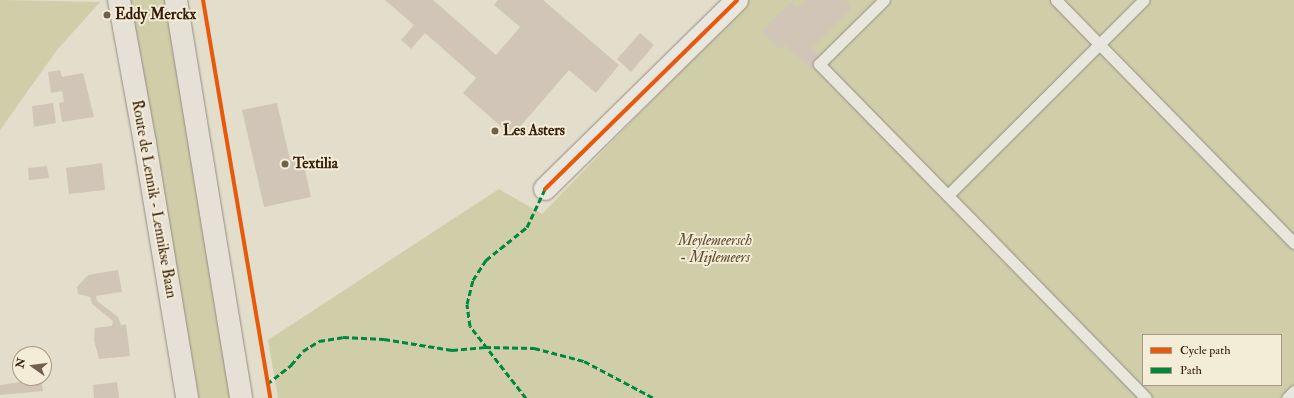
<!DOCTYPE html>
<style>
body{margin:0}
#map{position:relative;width:1294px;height:398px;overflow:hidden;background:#e3ddcb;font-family:"IM FELL Double Pica",serif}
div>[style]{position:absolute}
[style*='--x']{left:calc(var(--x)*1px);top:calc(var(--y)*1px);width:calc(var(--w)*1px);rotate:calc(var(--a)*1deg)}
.green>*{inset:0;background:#cfcea9}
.building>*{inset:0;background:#d1c5b8}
.roads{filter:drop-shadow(0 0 1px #948d81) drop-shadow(0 0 1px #948d81)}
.lane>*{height:11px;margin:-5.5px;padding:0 5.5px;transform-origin:5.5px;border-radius:5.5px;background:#e9e6dd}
.street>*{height:22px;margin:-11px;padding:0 11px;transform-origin:11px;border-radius:11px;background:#e9e6dd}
.primary>*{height:22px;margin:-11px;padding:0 11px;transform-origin:11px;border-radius:11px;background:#e6e1d7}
.quiet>*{height:3px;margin-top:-1.5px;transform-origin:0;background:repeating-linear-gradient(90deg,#00873e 0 6px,transparent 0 9px)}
.cycleway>*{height:4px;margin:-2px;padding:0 2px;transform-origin:2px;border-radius:2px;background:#e8590c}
.dots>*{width:11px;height:11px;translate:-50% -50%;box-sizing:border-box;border:2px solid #f3ecd7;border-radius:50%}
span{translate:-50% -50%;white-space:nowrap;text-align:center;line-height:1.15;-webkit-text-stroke:4px #f3ecd7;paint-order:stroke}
.poi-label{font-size:15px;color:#341c06;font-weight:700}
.left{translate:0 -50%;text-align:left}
.street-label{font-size:15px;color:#341c06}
.park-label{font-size:15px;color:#5d4e2f;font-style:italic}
.legend{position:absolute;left:1142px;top:334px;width:140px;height:52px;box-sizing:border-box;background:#f3ecd7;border:1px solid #a79983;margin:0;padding:5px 7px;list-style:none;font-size:12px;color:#341c06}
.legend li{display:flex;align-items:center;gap:8px;height:20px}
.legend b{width:20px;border:1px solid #a79983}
.north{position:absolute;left:12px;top:346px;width:40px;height:40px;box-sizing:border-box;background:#f3ecd7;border:1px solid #a79983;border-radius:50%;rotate:284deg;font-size:11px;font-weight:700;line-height:16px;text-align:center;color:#341c06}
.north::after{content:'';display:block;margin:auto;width:14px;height:18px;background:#71604b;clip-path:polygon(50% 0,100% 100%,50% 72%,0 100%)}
</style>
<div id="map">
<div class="green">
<i style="clip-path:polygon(0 0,100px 2px,57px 50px,0 130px)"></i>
<i style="clip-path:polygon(128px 0,165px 0,232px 398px,195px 398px)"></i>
<i style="clip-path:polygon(evenodd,749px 0,1294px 0,1294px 398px,278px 398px,268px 340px,499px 189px,542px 214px,749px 0,1143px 335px,1281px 335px,1281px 385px,1143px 385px,1143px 335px)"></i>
</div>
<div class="building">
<i style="clip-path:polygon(385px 0,433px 0,496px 55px,520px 27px,494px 5px,498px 0,543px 0,619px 65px,596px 93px,569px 70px,512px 136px,463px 93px,476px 78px,425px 33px,411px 49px,401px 40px,414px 25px)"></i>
<i style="clip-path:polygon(806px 0,846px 0,851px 9px,812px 47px,821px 59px,811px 69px,785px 45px,780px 50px,762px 31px,791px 2px,797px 8px)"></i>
<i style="clip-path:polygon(640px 33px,654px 45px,631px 72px,617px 59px)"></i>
<i style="clip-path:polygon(60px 70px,62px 77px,83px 73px,94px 117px,62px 122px,59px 103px,64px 102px,62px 91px,51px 93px,48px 72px)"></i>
<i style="clip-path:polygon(53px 103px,56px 123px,34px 127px,32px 106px)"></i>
<i style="clip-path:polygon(277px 103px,290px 160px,302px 157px,311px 197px,264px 207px,242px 110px)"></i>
<i style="clip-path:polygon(102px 163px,105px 190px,69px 194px,66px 168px)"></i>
<i style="clip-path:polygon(47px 166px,49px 178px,29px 180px,28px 168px)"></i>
<i style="clip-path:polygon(118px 270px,122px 292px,96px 296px,97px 301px,118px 317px,121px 325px,126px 324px,130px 356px,99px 359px,94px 340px,95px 328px,112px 326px,113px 321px,92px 304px,90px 297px,78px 294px,77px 287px,88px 275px)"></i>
<i style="clip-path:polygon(41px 379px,43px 391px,0 395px,0 385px)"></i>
<i style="clip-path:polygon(117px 382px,119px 398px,94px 398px,93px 385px)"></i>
</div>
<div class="roads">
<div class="lane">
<i style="--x:884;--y:0;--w:91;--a:135.4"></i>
<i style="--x:819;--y:64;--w:467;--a:45.6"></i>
<i style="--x:1056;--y:0;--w:340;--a:45.6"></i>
<i style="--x:948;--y:195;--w:276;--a:-44.9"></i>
<i style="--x:1287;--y:398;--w:10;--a:-45"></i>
</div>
<div class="street">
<i style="--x:545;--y:189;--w:269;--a:-44.5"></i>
</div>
<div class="primary">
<i style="--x:119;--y:0;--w:145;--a:79.7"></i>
<i style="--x:145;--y:143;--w:258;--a:80.6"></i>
<i style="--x:176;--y:0;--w:403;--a:80.7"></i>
</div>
</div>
<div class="quiet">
<i style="--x:267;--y:384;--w:31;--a:-38"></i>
<i style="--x:291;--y:365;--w:18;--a:-49"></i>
<i style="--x:303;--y:351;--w:19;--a:-32"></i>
<i style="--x:319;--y:341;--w:24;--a:-9"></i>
<i style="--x:343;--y:337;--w:41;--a:2.8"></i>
<i style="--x:384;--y:339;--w:69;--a:9.2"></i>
<i style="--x:452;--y:350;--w:33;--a:-5"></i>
<i style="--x:485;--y:347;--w:49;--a:1.2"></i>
<i style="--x:534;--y:348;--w:52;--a:14.6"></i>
<i style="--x:584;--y:361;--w:79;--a:27.9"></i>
<i style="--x:526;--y:398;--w:91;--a:-127.9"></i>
<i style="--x:470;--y:326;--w:22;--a:-98"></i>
<i style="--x:467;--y:304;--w:25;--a:-76"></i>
<i style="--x:473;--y:280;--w:24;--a:-57"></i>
<i style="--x:486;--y:260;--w:53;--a:-38.8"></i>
<i style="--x:527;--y:227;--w:42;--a:-64.7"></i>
</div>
<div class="cycleway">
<i style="--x:203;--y:0;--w:404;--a:80.4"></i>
<i style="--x:545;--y:189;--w:269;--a:-44.5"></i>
</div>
<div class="dots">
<i style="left:107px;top:15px;background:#71604b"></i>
<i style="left:495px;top:131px;background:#71604b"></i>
<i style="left:285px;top:164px;background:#71604b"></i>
</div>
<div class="poi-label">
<span class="left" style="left:115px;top:15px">Eddy Merckx</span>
<span class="left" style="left:503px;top:131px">Les Asters</span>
<span class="left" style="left:293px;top:164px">Textilia</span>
</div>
<div class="street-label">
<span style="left:154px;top:199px;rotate:80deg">Route de Lennik - Lennikse Baan</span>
</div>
<div class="park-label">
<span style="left:715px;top:249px">Meylemeersch<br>- Mijlemeers</span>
</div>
<ul class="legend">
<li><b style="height:5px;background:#e8590c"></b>Cycle path</li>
<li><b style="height:5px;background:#00873e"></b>Path</li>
</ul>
<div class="north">N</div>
</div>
